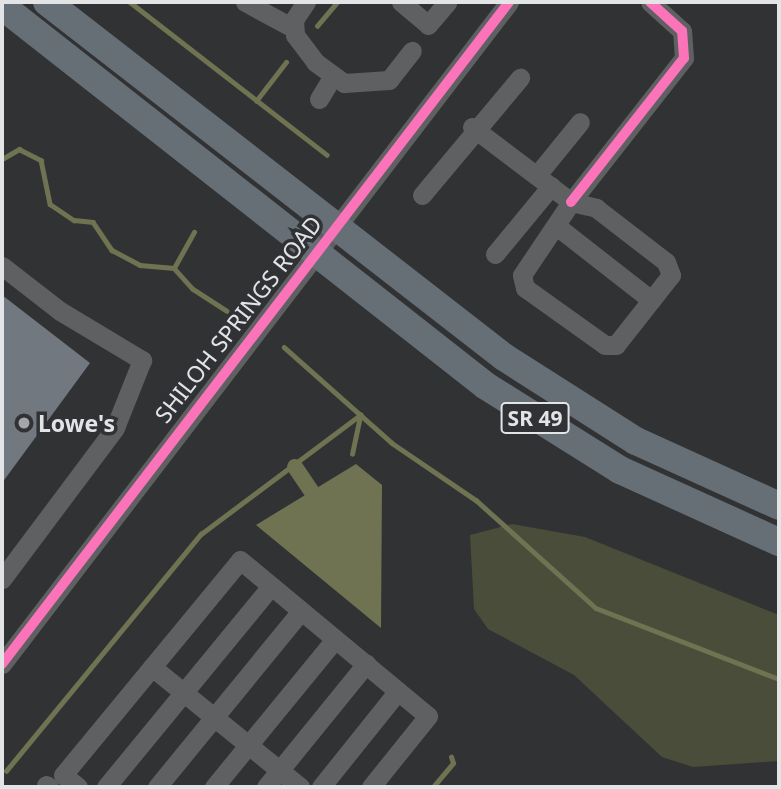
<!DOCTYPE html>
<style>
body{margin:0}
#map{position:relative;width:781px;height:789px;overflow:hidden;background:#313234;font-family:"Noto Sans",sans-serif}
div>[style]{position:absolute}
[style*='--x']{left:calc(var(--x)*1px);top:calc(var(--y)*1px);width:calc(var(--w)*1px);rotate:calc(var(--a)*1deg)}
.green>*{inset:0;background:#4a4d39}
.water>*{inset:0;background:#6f7351}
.stream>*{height:4.5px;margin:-2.25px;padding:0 2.25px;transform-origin:2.25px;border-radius:2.25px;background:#6f7351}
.canal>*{height:16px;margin:-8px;padding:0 8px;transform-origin:8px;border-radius:8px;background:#6f7351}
.building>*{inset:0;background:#72787f}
.minor>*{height:19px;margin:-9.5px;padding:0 9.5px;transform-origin:9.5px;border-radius:9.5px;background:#5f6061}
.highway>*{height:28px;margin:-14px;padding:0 14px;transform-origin:14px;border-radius:14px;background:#666e76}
.cycleway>*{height:10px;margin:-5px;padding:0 5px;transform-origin:5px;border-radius:5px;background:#fb73b8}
.dots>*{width:19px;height:19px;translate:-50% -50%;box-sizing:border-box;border:4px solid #303235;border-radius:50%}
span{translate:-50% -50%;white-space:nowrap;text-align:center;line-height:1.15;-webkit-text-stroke:7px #303235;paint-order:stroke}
.shield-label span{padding:2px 5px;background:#303235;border:2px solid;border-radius:5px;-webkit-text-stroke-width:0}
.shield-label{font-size:21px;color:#e2e4e6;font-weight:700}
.street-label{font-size:23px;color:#e2e4e6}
.poi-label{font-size:23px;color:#e2e4e6;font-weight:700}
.left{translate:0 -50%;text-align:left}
.frame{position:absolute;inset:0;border:4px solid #e2e4e6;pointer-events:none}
</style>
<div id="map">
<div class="green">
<i style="clip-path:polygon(512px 524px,585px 537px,779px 615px,779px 761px,693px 767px,662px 757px,574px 675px,488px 629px,474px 609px,470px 535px)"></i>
</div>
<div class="water">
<i style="clip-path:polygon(356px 464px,382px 485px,381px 628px,256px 525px)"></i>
</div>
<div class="stream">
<i style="--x:130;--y:2;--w:249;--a:37.8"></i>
<i style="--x:317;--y:26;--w:31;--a:-50"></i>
<i style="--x:256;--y:101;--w:49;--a:-52.4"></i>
<i style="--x:2;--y:159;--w:20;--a:-30"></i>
<i style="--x:19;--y:149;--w:25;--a:27"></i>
<i style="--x:41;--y:160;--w:45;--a:78.4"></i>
<i style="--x:50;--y:204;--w:29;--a:34"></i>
<i style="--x:74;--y:220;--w:19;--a:6"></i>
<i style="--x:93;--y:222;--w:34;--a:56"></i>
<i style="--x:112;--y:250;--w:32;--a:28"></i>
<i style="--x:140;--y:265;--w:34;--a:5"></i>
<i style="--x:174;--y:268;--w:28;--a:48"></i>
<i style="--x:193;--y:289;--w:40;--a:32.9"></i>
<i style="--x:174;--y:268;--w:41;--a:-60.9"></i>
<i style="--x:284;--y:347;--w:144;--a:41.6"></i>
<i style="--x:392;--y:443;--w:102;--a:34.2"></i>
<i style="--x:476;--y:500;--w:161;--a:42"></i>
<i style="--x:596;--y:608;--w:196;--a:21.2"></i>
<i style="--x:352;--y:454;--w:40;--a:-78"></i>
<i style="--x:6;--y:771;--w:307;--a:-50.6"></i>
<i style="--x:201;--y:534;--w:199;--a:-36.8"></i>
<i style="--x:433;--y:787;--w:31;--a:-50"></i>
<i style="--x:453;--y:763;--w:6;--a:-108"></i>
</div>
<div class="canal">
<i style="--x:295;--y:467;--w:36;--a:56"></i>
</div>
<div class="building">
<i style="clip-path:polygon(2px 295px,90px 363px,2px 483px)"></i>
</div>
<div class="minor">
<i style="--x:245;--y:2;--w:55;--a:28.4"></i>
<i style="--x:306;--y:2;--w:22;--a:124"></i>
<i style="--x:294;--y:20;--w:15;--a:86"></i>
<i style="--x:295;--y:35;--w:34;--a:53"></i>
<i style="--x:315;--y:62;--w:36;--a:36"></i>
<i style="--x:344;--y:83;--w:45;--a:-3.8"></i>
<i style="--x:389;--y:80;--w:37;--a:-52"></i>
<i style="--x:401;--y:2;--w:35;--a:40"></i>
<i style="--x:428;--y:25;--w:30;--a:-50"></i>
<i style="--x:319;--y:99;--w:27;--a:-59"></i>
<i style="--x:472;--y:127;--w:124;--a:37.1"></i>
<i style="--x:571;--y:202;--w:26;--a:13"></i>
<i style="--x:596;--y:208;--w:88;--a:37.6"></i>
<i style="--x:666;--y:262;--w:14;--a:69"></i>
<i style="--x:671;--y:275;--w:89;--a:128.2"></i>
<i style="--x:616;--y:345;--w:11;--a:180"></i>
<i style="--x:605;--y:345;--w:98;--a:-144.5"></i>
<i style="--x:525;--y:288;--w:13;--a:-103"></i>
<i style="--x:522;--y:275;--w:88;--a:-56.1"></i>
<i style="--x:571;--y:202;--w:183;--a:-51.9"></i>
<i style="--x:684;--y:58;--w:27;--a:-94"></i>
<i style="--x:682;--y:31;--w:43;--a:-137.8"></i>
<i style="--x:537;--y:175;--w:68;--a:-50.9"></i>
<i style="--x:422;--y:195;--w:153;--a:-50.1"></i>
<i style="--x:559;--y:228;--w:117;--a:38"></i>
<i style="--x:495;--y:254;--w:88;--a:-50.5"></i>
<i style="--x:2;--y:266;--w:73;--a:37.8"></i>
<i style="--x:60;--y:311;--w:96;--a:30.9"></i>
<i style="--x:142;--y:360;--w:73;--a:111.7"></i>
<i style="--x:115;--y:428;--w:189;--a:126.8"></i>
<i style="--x:2;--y:664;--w:834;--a:-52.55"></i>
<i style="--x:152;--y:667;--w:191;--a:39"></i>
<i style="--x:46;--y:785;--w:4;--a:34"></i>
<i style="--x:78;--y:787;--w:19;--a:-141"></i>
<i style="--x:63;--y:775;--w:278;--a:-50.5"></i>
<i style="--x:240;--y:560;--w:244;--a:39.7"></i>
<i style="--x:428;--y:716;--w:91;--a:128.8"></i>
<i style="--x:106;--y:787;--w:260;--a:-50.6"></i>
<i style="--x:157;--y:787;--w:227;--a:-50.7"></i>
<i style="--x:214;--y:787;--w:191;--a:-50.7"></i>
<i style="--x:266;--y:787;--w:159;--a:-50.9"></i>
<i style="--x:321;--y:787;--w:123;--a:-51.3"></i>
</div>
<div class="highway">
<i style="--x:47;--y:2;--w:579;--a:37.84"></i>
<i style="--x:504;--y:357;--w:156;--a:32.5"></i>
<i style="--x:636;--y:441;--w:157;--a:24.4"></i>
<i style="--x:2;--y:6;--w:615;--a:38.14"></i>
<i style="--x:486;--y:386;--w:158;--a:32.1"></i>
<i style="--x:620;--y:470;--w:175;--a:24.4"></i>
</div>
<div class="cycleway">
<i style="--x:571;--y:202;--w:183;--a:-51.9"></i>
<i style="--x:684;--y:58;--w:27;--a:-94"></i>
<i style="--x:682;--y:31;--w:43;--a:-137.8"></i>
<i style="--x:2;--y:664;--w:834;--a:-52.55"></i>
</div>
<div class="dots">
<i style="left:24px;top:423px;background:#a4a6a8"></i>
</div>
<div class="shield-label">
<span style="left:535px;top:418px">SR 49</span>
</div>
<div class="street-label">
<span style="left:238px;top:319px;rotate:-52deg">SHILOH SPRINGS ROAD</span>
</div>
<div class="poi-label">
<span class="left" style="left:38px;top:423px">Lowe's</span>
</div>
<div class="frame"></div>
</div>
